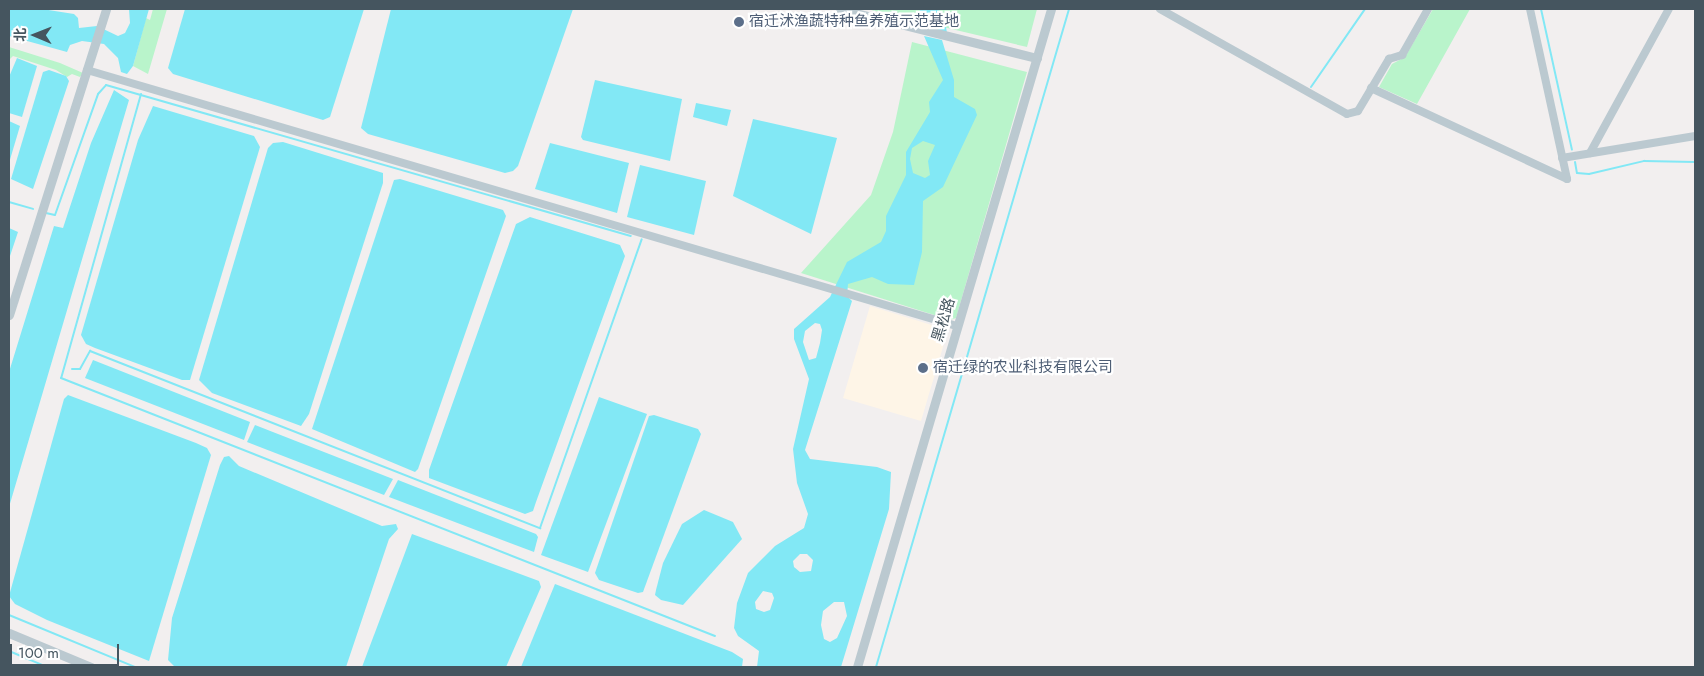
<!DOCTYPE html>
<meta charset="utf-8">
<style>
body{margin:0}
#map{position:relative;width:1704px;height:676px;overflow:hidden;background:#f2efef;font-family:Jost,"Noto Sans SC",sans-serif}
div>[style]{position:absolute}
[style*='--x']{left:calc(var(--x)*1px);top:calc(var(--y)*1px);width:calc(var(--w)*1px);rotate:calc(var(--a)*1deg)}
.commercial>*{inset:0;background:#fef5e7}
.green>*{inset:0;background:#b9f4cb}
.water>*{inset:0;background:#82e8f5}
.stream>*{height:2px;margin:-1px;padding:0 1px;transform-origin:1px;border-radius:1px;background:#82e8f5}
.minor>*{height:8px;margin:-4px;padding:0 4px;transform-origin:4px;border-radius:4px;background:#bbc9d0}
.tertiary>*{height:9px;margin:-4.5px;padding:0 4.5px;transform-origin:4.5px;border-radius:4.5px;background:#bbc9d0}
.dots>*{width:14px;height:14px;translate:-50% -50%;box-sizing:border-box;border:2px solid #fff;border-radius:50%}
span{translate:-50% -50%;white-space:nowrap;text-align:center;line-height:1.15;-webkit-text-stroke:4.5px #fff;paint-order:stroke}
.service-label{font-size:15px;color:#4e5e75}
.left{translate:0 -50%;text-align:left}
.street-label{font-size:15px;color:#45555f}
.frame{position:absolute;inset:0;border:10px solid #45555f;pointer-events:none}
.north{position:absolute;left:10px;top:10px;width:50px;height:50px;-webkit-text-stroke:4px #fff;paint-order:stroke;rotate:271deg;font-size:14px;font-weight:700;line-height:20px;text-align:center;color:#45555f}
.north::after{content:'';display:block;margin:auto;width:18px;height:22px;background:#45555f;clip-path:polygon(50% 0,100% 100%,50% 72%,0 100%)}
.scale{position:absolute;left:10px;top:644px;width:109px;height:22px;box-sizing:border-box;border:2px solid #45555f;border-top:0;padding-left:6px;font-size:15px;line-height:18px;white-space:nowrap;color:#45555f;-webkit-text-stroke:4px #fff;paint-order:stroke}
</style>
<div id="map">
<div class="commercial">
<i style="clip-path:polygon(870px 306px,948px 330px,921px 421px,843px 398px)"></i>
</div>
<div class="green">
<i style="clip-path:polygon(153px 9px,167px 9px,148px 74px,133px 66px,146px 18px,150px 20px)"></i>
<i style="clip-path:polygon(867px 9px,1037px 9px,1027px 47px)"></i>
<i style="clip-path:polygon(1433px 9px,1470px 9px,1417px 104px,1379px 87px,1392px 64px,1405px 57px)"></i>
<i style="clip-path:polygon(912px 42px,1027px 72px,956px 318px,950px 320px,801px 273px,871px 195px,893px 132px)"></i>
<i style="clip-path:polygon(9px 47px,60px 63px,83px 73px,80px 77px,72px 74px,67px 77px,56px 70px,13px 56px,9px 60px)"></i>
</div>
<div class="water">
<i style="clip-path:polygon(9px 9px,42px 9px,74px 14px,78px 18px,79px 28px,97px 26px,118px 36px,125px 33px,130px 23px,129px 9px,149px 9px,133px 66px,127px 74px,121px 72px,118px 58px,104px 44px,82px 41px,70px 45px,67px 52px,9px 36px)"></i>
<i style="clip-path:polygon(185px 9px,364px 9px,330px 117px,323px 120px,173px 74px,168px 68px)"></i>
<i style="clip-path:polygon(391px 9px,573px 9px,518px 166px,513px 171px,505px 173px,368px 134px,361px 128px)"></i>
<i style="clip-path:polygon(919px 9px,938px 10px,944px 15px,947px 33px,930px 29px)"></i>
<i style="clip-path:polygon(evenodd,924px 36px,942px 40px,954px 80px,954px 97px,975px 109px,977px 115px,943px 187px,923px 201px,922px 252px,914px 285px,888px 284px,872px 277px,848px 284px,847px 296px,852px 301px,805px 450px,810px 459px,877px 467px,891px 472px,889px 509px,841px 667px,757px 667px,759px 651px,738px 636px,734px 628px,737px 603px,748px 573px,775px 546px,804px 528px,808px 514px,797px 483px,793px 449px,809px 379px,794px 339px,794px 329px,830px 297px,847px 262px,881px 242px,886px 231px,886px 216px,906px 175px,906px 152px,930px 112px,929px 102px,943px 80px,924px 36px,923px 141px,935px 145px,928px 161px,930px 175px,925px 178px,913px 173px,910px 159px,912px 148px,923px 141px,924px 36px,815px 323px,820px 324px,822px 330px,820px 343px,816px 358px,809px 360px,803px 342px,805px 331px,815px 323px,924px 36px,800px 554px,807px 554px,813px 560px,811px 571px,800px 572px,794px 567px,793px 561px,800px 554px,924px 36px,763px 591px,772px 593px,774px 598px,770px 610px,764px 612px,756px 609px,755px 602px,763px 591px,924px 36px,834px 602px,844px 602px,847px 616px,837px 638px,830px 642px,824px 639px,821px 625px,823px 611px,834px 602px)"></i>
<i style="clip-path:polygon(17px 58px,37px 66px,22px 117px,9px 113px,9px 77px)"></i>
<i style="clip-path:polygon(49px 70px,66px 76px,69px 81px,33px 189px,11px 179px,43px 72px)"></i>
<i style="clip-path:polygon(595px 80px,682px 99px,670px 161px,583px 140px,581px 137px)"></i>
<i style="clip-path:polygon(114px 90px,129px 100px,9px 507px,9px 372px,54px 226px,63px 228px,91px 143px)"></i>
<i style="clip-path:polygon(696px 103px,731px 110px,727px 126px,693px 117px)"></i>
<i style="clip-path:polygon(153px 106px,254px 136px,260px 147px,190px 380px,182px 380px,95px 348px,86px 344px,81px 335px,138px 140px)"></i>
<i style="clip-path:polygon(753px 119px,837px 138px,811px 234px,733px 196px)"></i>
<i style="clip-path:polygon(9px 121px,20px 126px,9px 163px)"></i>
<i style="clip-path:polygon(283px 142px,383px 173px,383px 183px,309px 414px,301px 426px,212px 393px,199px 380px,268px 148px,273px 143px)"></i>
<i style="clip-path:polygon(550px 143px,629px 163px,617px 213px,535px 189px)"></i>
<i style="clip-path:polygon(640px 165px,706px 181px,694px 235px,627px 217px)"></i>
<i style="clip-path:polygon(400px 179px,503px 210px,506px 216px,418px 469px,415px 472px,312px 429px,394px 180px)"></i>
<i style="clip-path:polygon(530px 217px,620px 245px,625px 256px,536px 502px,533px 511px,525px 514px,429px 478px,429px 470px,516px 224px)"></i>
<i style="clip-path:polygon(9px 228px,18px 232px,9px 259px)"></i>
<i style="clip-path:polygon(93px 360px,250px 422px,244px 440px,85px 378px)"></i>
<i style="clip-path:polygon(68px 395px,196px 443px,207px 448px,211px 455px,149px 661px,47px 620px,15px 604px,9px 596px,64px 399px)"></i>
<i style="clip-path:polygon(599px 397px,647px 414px,588px 572px,541px 555px)"></i>
<i style="clip-path:polygon(654px 415px,698px 429px,701px 434px,643px 592px,638px 593px,599px 580px,595px 573px,649px 416px)"></i>
<i style="clip-path:polygon(255px 425px,393px 479px,384px 495px,247px 442px)"></i>
<i style="clip-path:polygon(229px 456px,239px 466px,382px 526px,396px 524px,398px 529px,389px 539px,346px 667px,175px 667px,168px 660px,172px 618px,220px 465px,224px 457px)"></i>
<i style="clip-path:polygon(398px 480px,536px 534px,538px 537px,534px 552px,389px 497px)"></i>
<i style="clip-path:polygon(704px 510px,733px 522px,742px 539px,683px 605px,661px 600px,655px 595px,656px 590px,663px 563px,682px 524px)"></i>
<i style="clip-path:polygon(412px 534px,539px 581px,541px 587px,506px 667px,362px 667px)"></i>
<i style="clip-path:polygon(555px 584px,732px 652px,743px 659px,742px 667px,521px 667px)"></i>
</div>
<div class="stream">
<i style="--x:1541;--y:9;--w:144;--a:77.6"></i>
<i style="--x:1311;--y:87;--w:95;--a:-55.3"></i>
<i style="--x:141;--y:94;--w:295;--a:105.7"></i>
<i style="--x:61;--y:378;--w:703;--a:21.53"></i>
<i style="--x:1575;--y:162;--w:11;--a:80"></i>
<i style="--x:1577;--y:173;--w:12;--a:5"></i>
<i style="--x:1589;--y:174;--w:57;--a:-13.3"></i>
<i style="--x:1644;--y:161;--w:51;--a:1.1"></i>
<i style="--x:9;--y:202;--w:25;--a:16"></i>
<i style="--x:46;--y:213;--w:9;--a:13"></i>
<i style="--x:55;--y:215;--w:128;--a:-70.4"></i>
<i style="--x:98;--y:94;--w:12;--a:-48"></i>
<i style="--x:106;--y:85;--w:546;--a:16.05"></i>
<i style="--x:72;--y:369;--w:8;--a:0"></i>
<i style="--x:80;--y:369;--w:21;--a:-61"></i>
<i style="--x:90;--y:351;--w:484;--a:21.5"></i>
<i style="--x:540;--y:528;--w:306;--a:-70.6"></i>
<i style="--x:9;--y:615;--w:136;--a:22.4"></i>
<i style="--x:9;--y:651;--w:41;--a:22.8"></i>
<i style="--x:876;--y:667;--w:686;--a:-73.65"></i>
</div>
<div class="minor">
<i style="--x:1160;--y:9;--w:214;--a:29.3"></i>
<i style="--x:1347;--y:114;--w:11;--a:-15"></i>
<i style="--x:1358;--y:111;--w:61;--a:-59.2"></i>
<i style="--x:1389;--y:59;--w:14;--a:-17"></i>
<i style="--x:1402;--y:55;--w:53;--a:-60.5"></i>
<i style="--x:1530;--y:9;--w:174;--a:77.7"></i>
<i style="--x:87;--y:70;--w:907;--a:16.4"></i>
<i style="--x:1371;--y:88;--w:216;--a:24.9"></i>
<i style="--x:1590;--y:153;--w:164;--a:-61.3"></i>
<i style="--x:1562;--y:158;--w:135;--a:-9.4"></i>
</div>
<div class="tertiary">
<i style="--x:840;--y:9;--w:203;--a:14"></i>
<i style="--x:9;--y:315;--w:321;--a:-72.4"></i>
<i style="--x:9;--y:633;--w:89;--a:22.5"></i>
<i style="--x:857;--y:667;--w:686;--a:-73.57"></i>
</div>
<div class="dots">
<i style="left:739px;top:22px;background:#5c6f8a"></i>
<i style="left:923px;top:368px;background:#5c6f8a"></i>
</div>
<div class="service-label">
<span class="left" style="left:749px;top:22px">宿迁沭渔蔬特种鱼养殖示范基地</span>
<span class="left" style="left:933px;top:368px">宿迁绿的农业科技有限公司</span>
</div>
<div class="street-label">
<span style="left:944px;top:320px;rotate:-73deg">黑松路</span>
</div>
<div class="frame"></div>
<div class="north">北</div>
<div class="scale">100 m</div>
</div>
